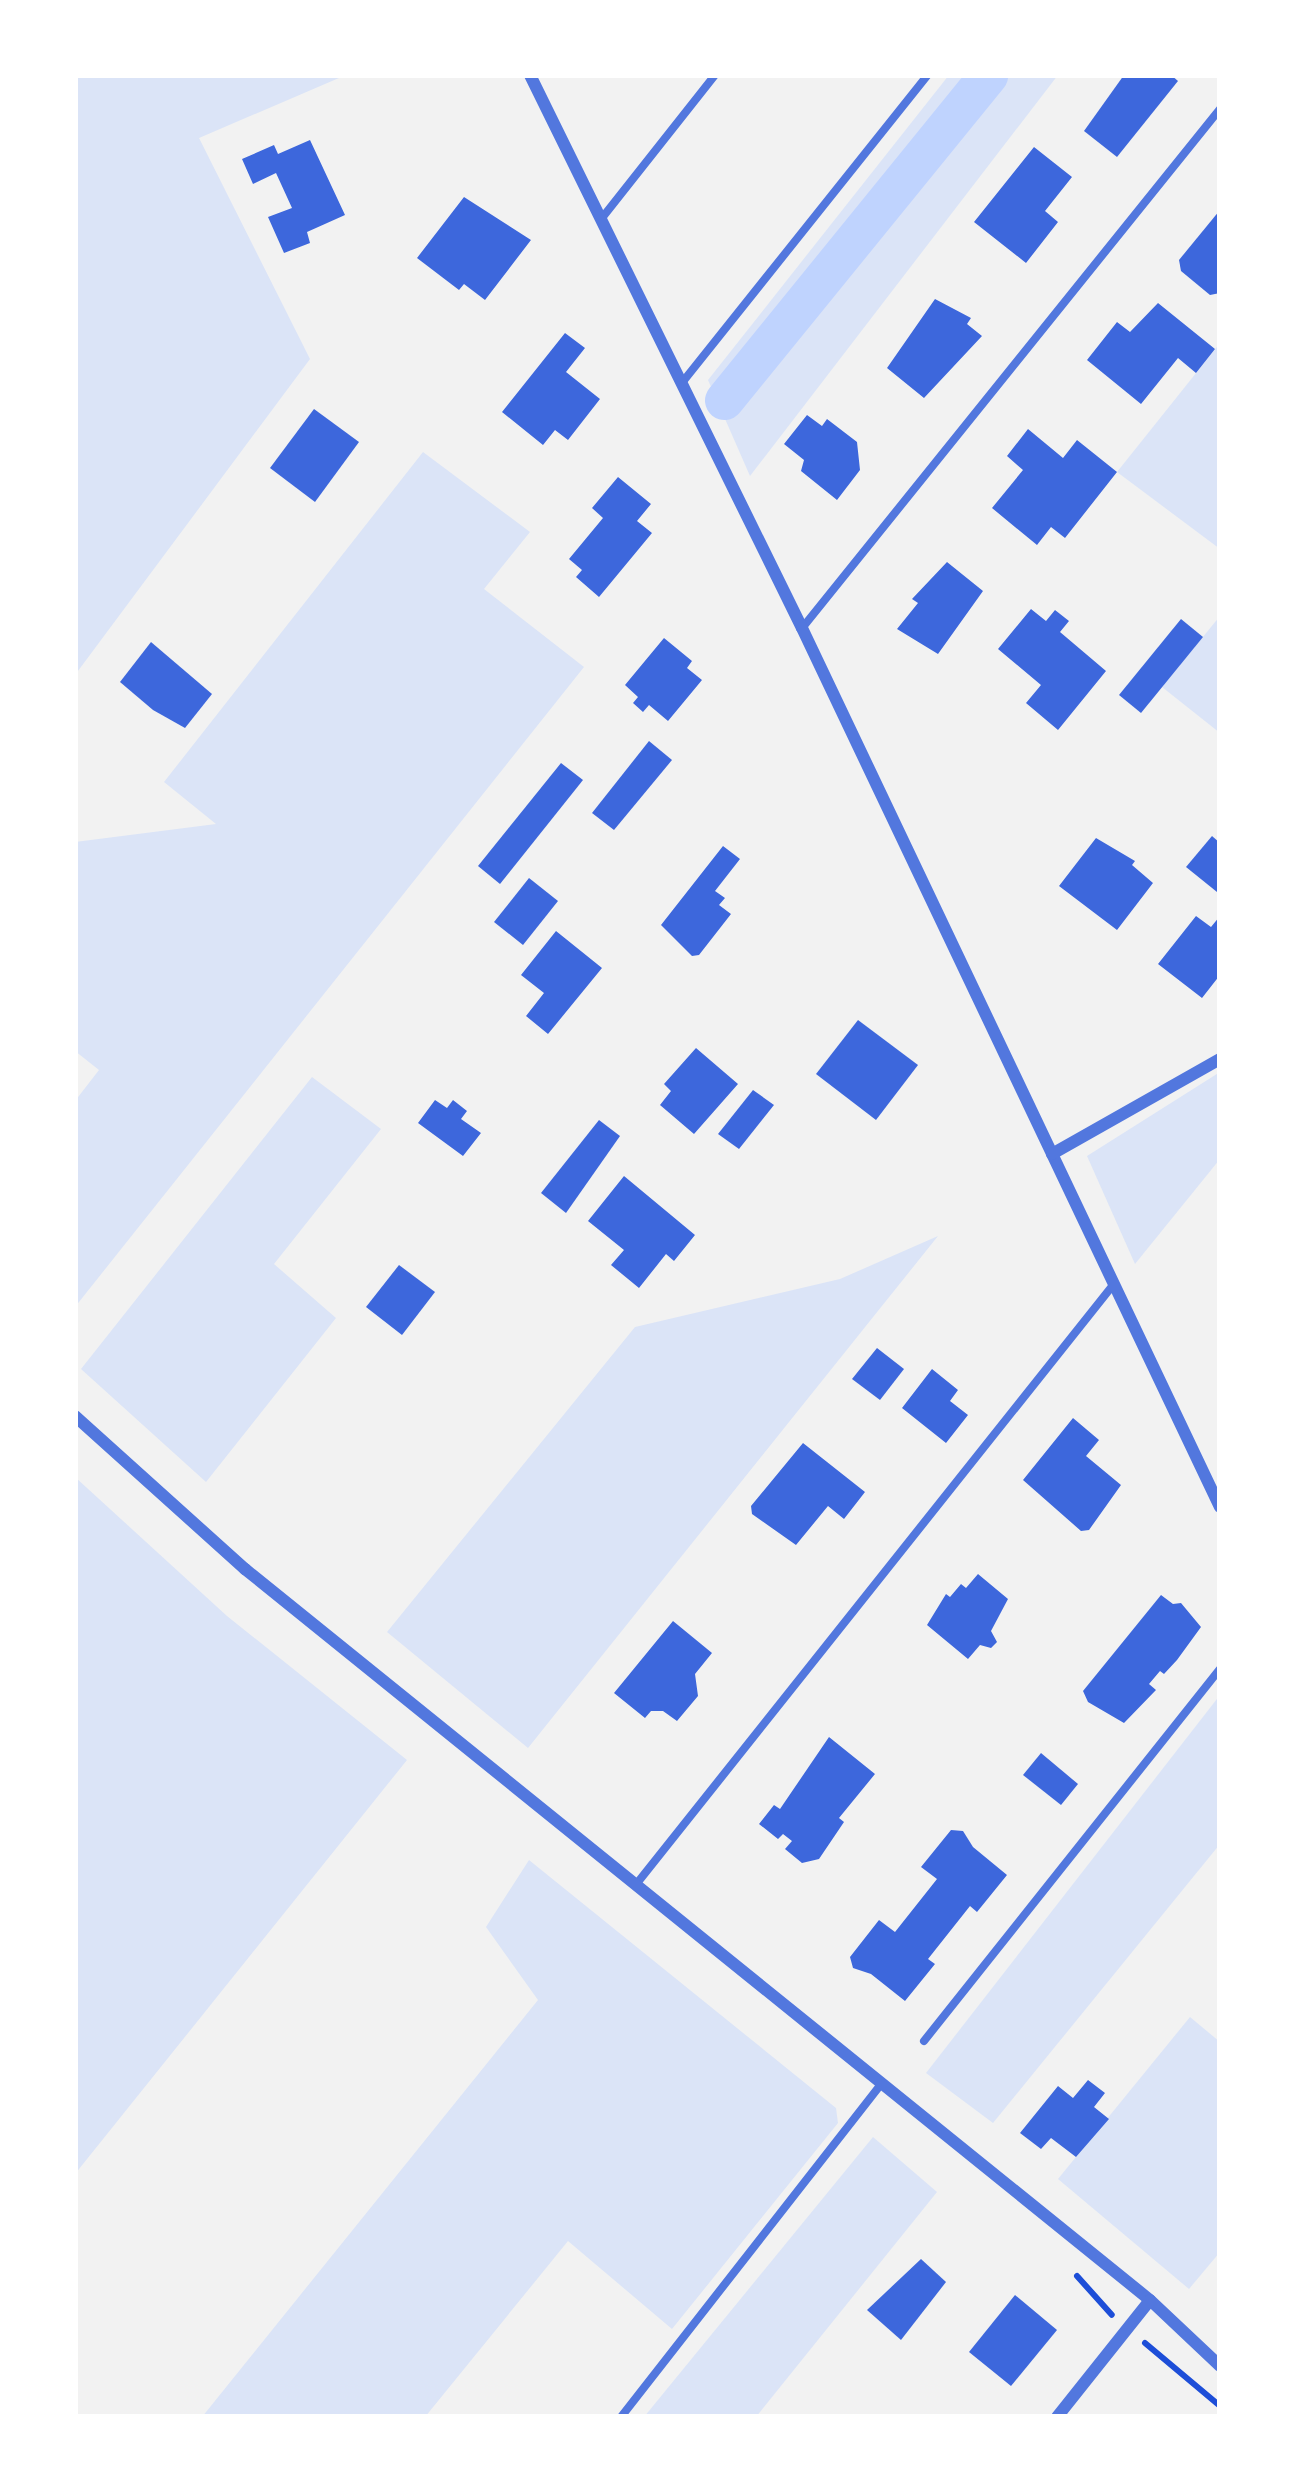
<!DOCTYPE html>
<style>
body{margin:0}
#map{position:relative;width:1295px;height:2492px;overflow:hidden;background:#f2f2f2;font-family:"Noto Sans",sans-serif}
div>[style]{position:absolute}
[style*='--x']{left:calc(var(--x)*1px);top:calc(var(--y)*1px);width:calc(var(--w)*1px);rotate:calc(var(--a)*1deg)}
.green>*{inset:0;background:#dbe4f7}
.canal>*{height:39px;margin:-19.5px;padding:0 19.5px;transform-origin:19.5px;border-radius:19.5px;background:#bfd3fe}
.building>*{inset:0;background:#3d67dc}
.path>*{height:6px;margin:-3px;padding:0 3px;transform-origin:3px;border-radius:3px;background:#1d4ed8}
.service>*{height:8px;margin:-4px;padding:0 4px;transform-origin:4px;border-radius:4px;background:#5277de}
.minor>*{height:12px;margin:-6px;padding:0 6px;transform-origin:6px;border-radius:6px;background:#5277de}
span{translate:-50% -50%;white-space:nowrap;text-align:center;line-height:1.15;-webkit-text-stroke:12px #fff;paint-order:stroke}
.frame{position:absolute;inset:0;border:78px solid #fff;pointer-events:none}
</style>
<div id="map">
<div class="green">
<i style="clip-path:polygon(75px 75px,346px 75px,199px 138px,310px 359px,75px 675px)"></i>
<i style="clip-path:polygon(949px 75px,1058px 75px,750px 476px,708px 380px)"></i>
<i style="clip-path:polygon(1220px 343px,1220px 549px,1117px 472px)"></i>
<i style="clip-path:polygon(423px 452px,530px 532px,484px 589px,584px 667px,75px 1307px,75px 1101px,99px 1070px,75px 1051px,75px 842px,216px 824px,164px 782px)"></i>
<i style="clip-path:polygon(1220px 616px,1220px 733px,1162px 687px)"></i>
<i style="clip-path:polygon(1220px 1072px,1220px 1159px,1135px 1264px,1087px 1156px)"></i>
<i style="clip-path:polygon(312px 1077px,381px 1129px,274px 1264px,336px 1318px,206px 1482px,81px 1369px)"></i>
<i style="clip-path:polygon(938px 1236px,528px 1748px,387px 1632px,635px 1327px,840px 1279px)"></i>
<i style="clip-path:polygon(75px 1477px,227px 1616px,407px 1760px,75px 2174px)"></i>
<i style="clip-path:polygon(1220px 1695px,1220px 1844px,993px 2123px,926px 2073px)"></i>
<i style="clip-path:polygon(529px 1860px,836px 2108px,838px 2123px,672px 2329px,568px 2241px,425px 2417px,202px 2417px,538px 2000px,486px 1927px)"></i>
<i style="clip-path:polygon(1190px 2017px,1220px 2042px,1220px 2252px,1189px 2289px,1058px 2179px)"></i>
<i style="clip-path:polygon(873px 2137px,937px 2192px,756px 2417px,644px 2417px)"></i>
</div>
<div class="canal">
<i style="--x:724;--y:400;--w:419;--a:-50.9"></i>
</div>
<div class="building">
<i style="clip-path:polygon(1124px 75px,1171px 75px,1178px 81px,1117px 157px,1084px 131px)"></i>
<i style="clip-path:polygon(310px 140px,345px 215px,307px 232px,310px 243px,284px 253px,268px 217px,292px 208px,276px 173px,253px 184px,242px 159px,274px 145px,278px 154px)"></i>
<i style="clip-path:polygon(1034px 147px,1072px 177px,1045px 211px,1058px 222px,1026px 263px,974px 222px)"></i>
<i style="clip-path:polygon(464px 197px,531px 240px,485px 300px,464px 284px,459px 290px,417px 258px)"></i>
<i style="clip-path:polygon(1220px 210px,1220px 293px,1210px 295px,1181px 271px,1179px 260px)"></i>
<i style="clip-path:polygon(935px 299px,971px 318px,967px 324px,982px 336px,924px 398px,887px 368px)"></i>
<i style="clip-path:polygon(1158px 303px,1215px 349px,1196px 373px,1178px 358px,1141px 404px,1087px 360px,1117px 322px,1130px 332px)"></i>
<i style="clip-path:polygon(565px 333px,585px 348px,566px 372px,600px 399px,568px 440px,555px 430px,543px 445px,502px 412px)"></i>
<i style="clip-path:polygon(314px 409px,359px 442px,315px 502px,270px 468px)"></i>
<i style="clip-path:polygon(807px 415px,822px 426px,827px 419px,857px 442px,860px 470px,837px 500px,801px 471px,804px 460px,784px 444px)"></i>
<i style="clip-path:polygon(1028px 429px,1063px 458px,1077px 440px,1117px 472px,1065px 538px,1051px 527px,1037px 545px,992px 508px,1023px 470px,1007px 456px)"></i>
<i style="clip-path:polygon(618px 477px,651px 504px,637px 521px,652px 533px,599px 597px,576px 577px,582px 570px,569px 559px,603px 518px,592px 508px)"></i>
<i style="clip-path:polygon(947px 562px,983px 591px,938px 654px,897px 629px,918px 603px,912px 599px)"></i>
<i style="clip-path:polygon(1031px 609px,1046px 621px,1055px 610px,1069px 621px,1060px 632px,1106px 671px,1058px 730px,1026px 703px,1041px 685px,998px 649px)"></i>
<i style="clip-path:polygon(1181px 619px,1203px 637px,1141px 713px,1119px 695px)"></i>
<i style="clip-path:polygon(664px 638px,692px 661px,687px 668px,702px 680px,668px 721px,649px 705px,643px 712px,633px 703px,638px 697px,625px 685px)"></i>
<i style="clip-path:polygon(151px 642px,212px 694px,185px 728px,153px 710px,120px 682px)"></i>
<i style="clip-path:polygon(649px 741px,672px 760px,614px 830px,592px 813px)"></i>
<i style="clip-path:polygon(561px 763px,583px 780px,500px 884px,478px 866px)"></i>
<i style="clip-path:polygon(1212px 836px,1220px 843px,1217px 892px,1186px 867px)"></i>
<i style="clip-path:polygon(1096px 838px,1135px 861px,1132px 865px,1153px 883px,1117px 930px,1059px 886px)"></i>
<i style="clip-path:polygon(723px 846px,740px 859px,715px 891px,725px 898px,719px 905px,731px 914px,699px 955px,692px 956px,661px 925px)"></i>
<i style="clip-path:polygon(529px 878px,558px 901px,523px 945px,494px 922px)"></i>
<i style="clip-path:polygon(1196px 916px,1211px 927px,1220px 916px,1220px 975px,1202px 998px,1158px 964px)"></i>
<i style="clip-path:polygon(556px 931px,602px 968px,548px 1034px,526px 1016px,544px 993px,521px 975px)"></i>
<i style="clip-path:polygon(858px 1020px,918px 1065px,876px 1120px,816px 1074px)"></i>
<i style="clip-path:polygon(696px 1048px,738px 1084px,694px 1134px,660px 1105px,671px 1091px,664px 1084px)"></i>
<i style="clip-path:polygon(753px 1090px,774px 1105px,739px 1149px,718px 1134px)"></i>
<i style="clip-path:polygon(435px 1100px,447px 1108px,453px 1100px,467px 1111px,461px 1119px,481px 1133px,463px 1156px,418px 1123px)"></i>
<i style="clip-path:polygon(599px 1120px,620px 1136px,566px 1213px,541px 1193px)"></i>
<i style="clip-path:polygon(624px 1176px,695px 1235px,674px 1261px,666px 1254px,639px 1288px,611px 1265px,624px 1250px,588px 1221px)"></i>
<i style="clip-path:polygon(399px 1265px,435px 1292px,402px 1335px,366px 1307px)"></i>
<i style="clip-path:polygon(877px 1348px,904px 1369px,880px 1400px,852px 1379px)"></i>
<i style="clip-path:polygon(932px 1369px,958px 1390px,950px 1401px,968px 1415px,946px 1443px,902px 1408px)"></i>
<i style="clip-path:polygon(1073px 1418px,1099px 1440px,1086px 1456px,1121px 1485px,1089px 1530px,1081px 1531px,1023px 1480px)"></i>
<i style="clip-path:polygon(803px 1443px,865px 1492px,844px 1519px,828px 1506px,796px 1545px,752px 1514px,751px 1506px)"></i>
<i style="clip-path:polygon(978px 1574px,1008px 1599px,991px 1631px,997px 1642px,991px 1648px,980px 1645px,968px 1659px,927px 1625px,946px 1594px,950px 1597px,961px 1584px,966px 1588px)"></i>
<i style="clip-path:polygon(1161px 1595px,1173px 1604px,1181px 1603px,1201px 1627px,1177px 1660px,1164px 1674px,1160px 1671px,1149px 1684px,1156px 1690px,1124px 1723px,1088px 1702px,1083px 1691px)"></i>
<i style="clip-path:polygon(673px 1621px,712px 1653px,695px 1674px,698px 1696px,677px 1721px,663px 1711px,651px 1711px,645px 1718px,614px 1693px)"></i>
<i style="clip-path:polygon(829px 1737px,875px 1774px,839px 1818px,844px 1822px,819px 1859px,802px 1863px,785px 1849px,792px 1841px,783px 1834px,778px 1839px,759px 1824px,774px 1805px,780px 1809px)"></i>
<i style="clip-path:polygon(1041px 1753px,1078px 1784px,1061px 1805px,1023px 1775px)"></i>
<i style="clip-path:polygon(951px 1830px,963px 1831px,973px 1847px,1007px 1875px,977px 1912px,970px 1906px,928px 1959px,935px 1964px,905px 2001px,871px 1974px,853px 1968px,850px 1957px,879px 1920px,895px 1932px,937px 1879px,921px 1867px)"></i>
<i style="clip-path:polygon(1088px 2080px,1105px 2093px,1094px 2107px,1109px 2119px,1076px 2157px,1051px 2138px,1041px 2149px,1020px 2133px,1058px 2086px,1073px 2098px)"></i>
<i style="clip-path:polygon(921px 2259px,946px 2282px,901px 2340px,867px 2310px)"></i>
<i style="clip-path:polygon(1015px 2295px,1057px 2330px,1011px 2386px,969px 2352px)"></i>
</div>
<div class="path">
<i style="--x:1077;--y:2276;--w:52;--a:48.1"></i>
<i style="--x:1145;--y:2343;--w:98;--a:40"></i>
</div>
<div class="service">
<i style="--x:602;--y:218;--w:182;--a:-51.7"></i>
<i style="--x:681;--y:384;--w:396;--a:-51.4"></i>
<i style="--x:803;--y:627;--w:665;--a:-51.17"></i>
<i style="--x:638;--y:1882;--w:763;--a:-51.49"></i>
<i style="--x:924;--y:2041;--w:475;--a:-51.5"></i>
<i style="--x:621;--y:2417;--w:422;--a:-52"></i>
</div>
<div class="minor">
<i style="--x:530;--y:75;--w:616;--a:63.81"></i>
<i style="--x:802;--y:628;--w:973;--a:64.57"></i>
<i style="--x:1052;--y:1154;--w:193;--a:-29.5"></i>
<i style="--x:75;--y:1416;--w:229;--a:42"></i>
<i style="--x:245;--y:1569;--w:1163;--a:38.93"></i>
<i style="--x:1150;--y:2300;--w:96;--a:43.3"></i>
<i style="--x:1057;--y:2417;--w:149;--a:-51.5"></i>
</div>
<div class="frame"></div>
</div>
